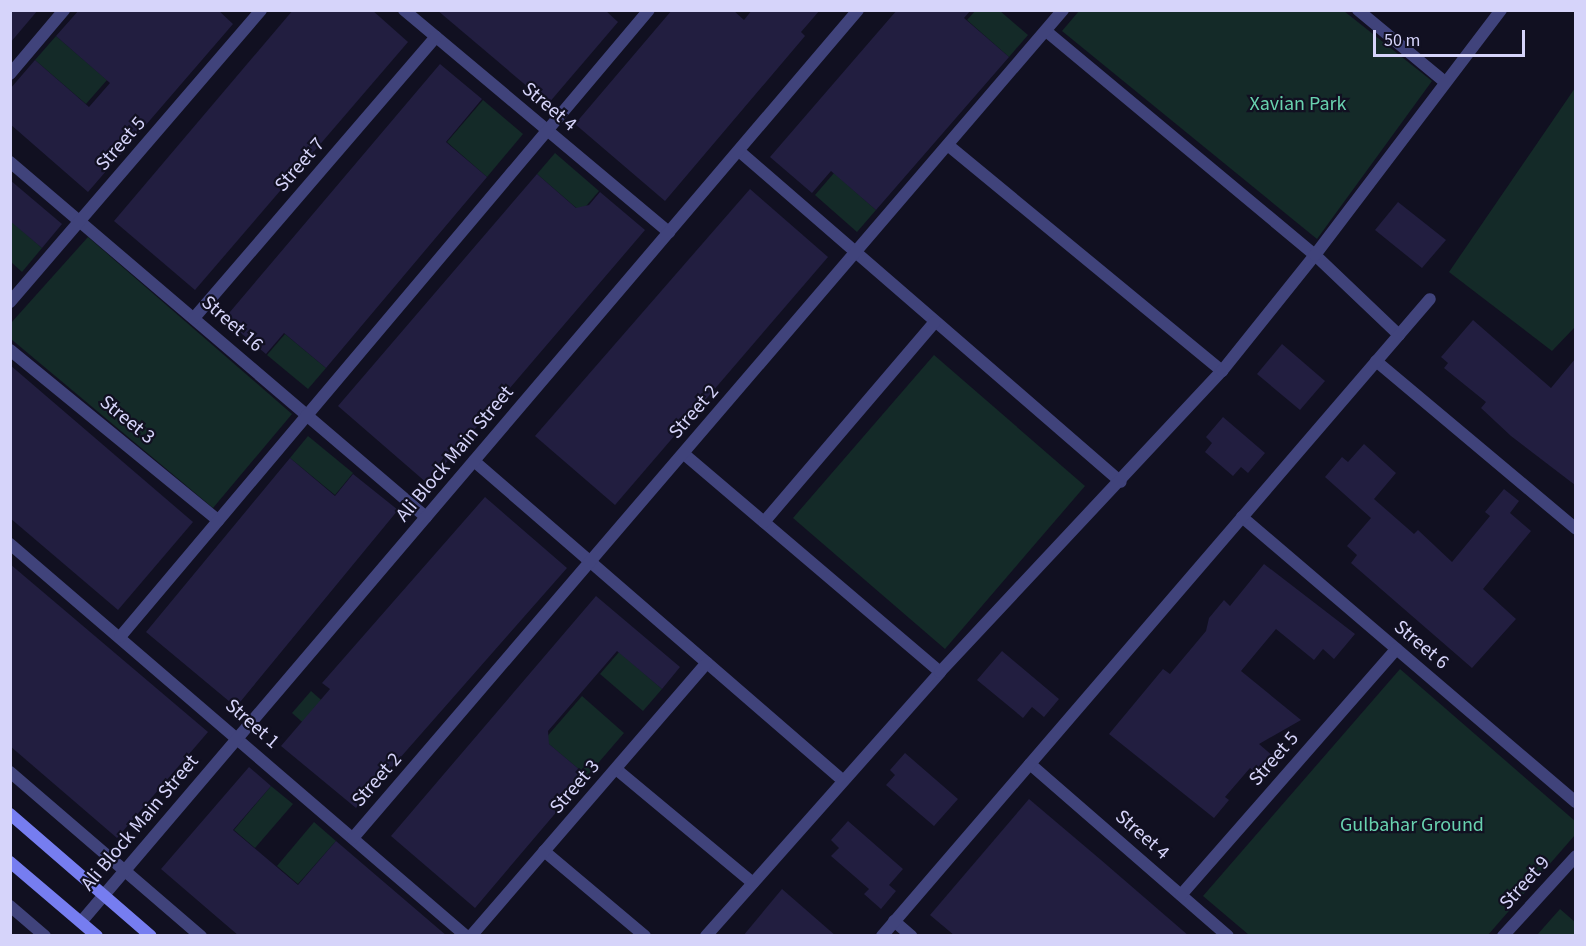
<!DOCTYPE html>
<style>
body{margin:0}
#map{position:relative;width:1586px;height:946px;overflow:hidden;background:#111021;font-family:"Source Sans 3",sans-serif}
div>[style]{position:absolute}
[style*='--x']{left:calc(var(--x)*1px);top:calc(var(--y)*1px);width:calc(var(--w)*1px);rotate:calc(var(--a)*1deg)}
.green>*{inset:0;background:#142a28}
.building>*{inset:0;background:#221e40}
.minor>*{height:12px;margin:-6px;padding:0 6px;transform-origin:6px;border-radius:6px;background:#40437b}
.secondary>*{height:12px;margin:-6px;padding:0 6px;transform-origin:6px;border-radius:6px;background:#767df0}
span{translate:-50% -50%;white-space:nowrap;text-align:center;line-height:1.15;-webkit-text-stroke:4.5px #111021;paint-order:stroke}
.park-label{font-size:20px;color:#68d2af}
.street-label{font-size:20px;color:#d6d4fa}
.frame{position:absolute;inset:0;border:12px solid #d6d4fa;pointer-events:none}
.scale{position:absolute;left:1373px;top:30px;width:152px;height:27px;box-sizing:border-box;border:3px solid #d6d4fa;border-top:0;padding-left:8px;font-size:18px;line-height:21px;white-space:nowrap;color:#d6d4fa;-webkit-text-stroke:4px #111021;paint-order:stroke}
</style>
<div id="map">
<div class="green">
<i style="clip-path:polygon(975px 11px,1000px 11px,1028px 35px,1009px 57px,967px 20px)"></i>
<i style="clip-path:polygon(1079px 11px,1344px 11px,1432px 81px,1317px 239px,1062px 31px)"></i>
<i style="clip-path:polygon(56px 36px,107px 80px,86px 104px,35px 60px)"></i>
<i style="clip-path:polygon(1575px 88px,1575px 327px,1552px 351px,1449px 272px)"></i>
<i style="clip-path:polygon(483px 100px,523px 134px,487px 177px,447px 142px)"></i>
<i style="clip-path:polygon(555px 153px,599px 191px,581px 212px,537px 174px)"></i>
<i style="clip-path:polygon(834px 173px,876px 210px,857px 232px,815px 195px)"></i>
<i style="clip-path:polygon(11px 221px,42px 248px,22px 272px,11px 262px)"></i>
<i style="clip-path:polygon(88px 237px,292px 414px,213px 508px,11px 339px,11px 323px)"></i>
<i style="clip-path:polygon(285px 334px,326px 368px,308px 389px,267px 355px)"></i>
<i style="clip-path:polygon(934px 355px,1085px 486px,945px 649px,793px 518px)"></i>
<i style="clip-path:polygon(308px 436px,353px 473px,335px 495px,290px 458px)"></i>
<i style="clip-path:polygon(619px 652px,662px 689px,643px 711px,600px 674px)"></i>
<i style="clip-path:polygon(1400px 669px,1575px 821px,1575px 835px,1488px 935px,1249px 935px,1203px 896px)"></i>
<i style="clip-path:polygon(311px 691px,354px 729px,335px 751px,292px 713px)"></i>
<i style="clip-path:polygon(582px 696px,624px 733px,587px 776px,544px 740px)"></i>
<i style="clip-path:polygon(271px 786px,293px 804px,255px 848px,234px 830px)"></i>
<i style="clip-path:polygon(314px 822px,336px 841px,298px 884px,277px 866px)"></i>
<i style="clip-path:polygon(1560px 909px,1575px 922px,1575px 935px,1537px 935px)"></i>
</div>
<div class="building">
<i style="clip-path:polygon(10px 10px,38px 10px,10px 43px)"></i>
<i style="clip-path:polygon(79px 10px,218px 10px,233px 24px,88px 192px,10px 124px,10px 89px,35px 60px,89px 107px,110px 83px,56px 36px)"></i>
<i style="clip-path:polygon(293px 10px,372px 10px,408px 42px,195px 290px,114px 221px)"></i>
<i style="clip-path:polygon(437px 10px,605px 10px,618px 22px,548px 104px)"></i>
<i style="clip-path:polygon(672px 10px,733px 10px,744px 20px,752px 10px,820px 10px,801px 32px,805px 36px,665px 201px,575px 124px)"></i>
<i style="clip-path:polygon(897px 10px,971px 10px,964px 18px,1009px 57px,876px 210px,831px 171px,812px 193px,770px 157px)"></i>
<i style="clip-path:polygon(440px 64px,482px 99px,446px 142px,487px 177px,326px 368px,284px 333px,266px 354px,224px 319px)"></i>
<i style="clip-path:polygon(537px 174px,576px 208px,589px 205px,600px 192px,645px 230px,428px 484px,338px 406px)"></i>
<i style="clip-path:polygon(10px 180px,62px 224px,42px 248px,10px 221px)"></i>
<i style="clip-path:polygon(750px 189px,828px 257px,615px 505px,535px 436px)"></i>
<i style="clip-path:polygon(1398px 202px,1446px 240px,1422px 268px,1375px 230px)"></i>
<i style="clip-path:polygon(1473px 320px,1551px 388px,1575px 359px,1575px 485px,1511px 436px,1481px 408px,1486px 402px,1444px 368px,1448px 363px,1441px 357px)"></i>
<i style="clip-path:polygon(1282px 344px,1325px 381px,1300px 410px,1257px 374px)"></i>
<i style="clip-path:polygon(10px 365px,193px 522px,118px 610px,10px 518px)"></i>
<i style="clip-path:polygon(1223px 417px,1265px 453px,1248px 473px,1241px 467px,1233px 476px,1205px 452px,1212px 443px,1206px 437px)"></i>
<i style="clip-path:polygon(1364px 444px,1396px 473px,1374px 499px,1414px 534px,1418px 530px,1452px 562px,1490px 516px,1485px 512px,1504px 489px,1519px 501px,1510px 513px,1531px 531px,1483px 589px,1516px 619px,1472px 668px,1351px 563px,1357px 555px,1347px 546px,1371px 518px,1325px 477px,1342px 457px,1348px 462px)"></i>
<i style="clip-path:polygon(290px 458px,335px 496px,353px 474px,398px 510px,236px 707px,146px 632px)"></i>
<i style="clip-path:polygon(485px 497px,567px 568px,356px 808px,281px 746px,330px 689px,322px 683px)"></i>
<i style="clip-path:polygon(10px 564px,208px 732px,117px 838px,10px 746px)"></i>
<i style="clip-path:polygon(1264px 564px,1355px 634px,1334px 659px,1323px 649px,1314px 660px,1276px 629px,1241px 671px,1301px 720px,1259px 744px,1273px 756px,1257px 774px,1250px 768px,1225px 797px,1229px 800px,1214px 818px,1109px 734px,1163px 669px,1170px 674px,1206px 631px,1209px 618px,1224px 600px,1230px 606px)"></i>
<i style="clip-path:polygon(596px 596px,680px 667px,662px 689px,617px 651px,561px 716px,548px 731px,549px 744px,587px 776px,475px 908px,391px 836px)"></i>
<i style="clip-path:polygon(1002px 651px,1059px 699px,1044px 717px,1032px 707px,1023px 718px,977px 680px)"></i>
<i style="clip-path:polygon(905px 753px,958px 799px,934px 826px,886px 785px,895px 775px,890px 770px)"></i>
<i style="clip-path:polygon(249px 767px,271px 786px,233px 830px,298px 885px,336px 841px,447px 936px,239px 936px,161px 869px)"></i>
<i style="clip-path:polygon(1029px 799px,1101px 860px,1189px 936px,955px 936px,930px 915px)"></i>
<i style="clip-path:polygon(848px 821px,903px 869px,889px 885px,896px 891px,881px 909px,864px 894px,869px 889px,831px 856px,839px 848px,831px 840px)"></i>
<i style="clip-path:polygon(782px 889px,836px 936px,743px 936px)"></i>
</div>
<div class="minor">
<i style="--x:404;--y:10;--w:346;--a:40"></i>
<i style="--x:1358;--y:10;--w:113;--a:39.6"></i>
<i style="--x:1046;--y:31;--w:350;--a:39.8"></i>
<i style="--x:1315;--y:255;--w:116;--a:43.6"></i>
<i style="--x:10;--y:74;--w:84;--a:-49.8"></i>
<i style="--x:949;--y:146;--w:354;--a:39.5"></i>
<i style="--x:739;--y:151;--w:505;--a:40.91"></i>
<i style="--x:10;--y:162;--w:547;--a:40.48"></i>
<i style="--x:10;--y:302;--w:385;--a:-49.3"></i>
<i style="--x:194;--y:318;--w:371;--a:-49.3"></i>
<i style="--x:10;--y:350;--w:269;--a:39.3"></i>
<i style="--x:1376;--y:361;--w:261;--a:40"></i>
<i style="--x:684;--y:454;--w:336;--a:40.4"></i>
<i style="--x:474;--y:461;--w:488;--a:40.9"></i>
<i style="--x:1242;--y:517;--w:439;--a:40.5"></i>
<i style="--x:764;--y:522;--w:263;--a:-49.5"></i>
<i style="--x:10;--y:544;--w:601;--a:40.68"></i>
<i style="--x:120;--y:637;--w:820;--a:-49.85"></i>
<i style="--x:1030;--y:764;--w:262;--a:41"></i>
<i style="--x:616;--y:769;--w:178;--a:39.8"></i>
<i style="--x:10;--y:772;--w:252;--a:40.7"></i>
<i style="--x:353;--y:838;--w:1091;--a:-49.39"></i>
<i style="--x:544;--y:851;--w:132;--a:40.1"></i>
<i style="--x:1181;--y:895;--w:327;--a:-48.8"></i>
<i style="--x:10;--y:906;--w:46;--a:40.6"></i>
<i style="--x:894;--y:921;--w:23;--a:41"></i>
<i style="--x:81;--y:922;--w:1198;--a:-49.57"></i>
<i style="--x:471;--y:936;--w:361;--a:-49.2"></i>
<i style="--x:706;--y:936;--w:353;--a:-48.4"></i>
<i style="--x:940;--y:672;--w:412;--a:-46.9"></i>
<i style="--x:1222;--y:371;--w:149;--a:-51.3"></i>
<i style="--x:1315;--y:255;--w:308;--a:-52.8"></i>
<i style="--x:882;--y:936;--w:840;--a:-49.3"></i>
<i style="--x:1503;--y:936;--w:108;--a:-47.6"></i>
</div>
<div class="secondary">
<i style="--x:10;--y:814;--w:186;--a:40.9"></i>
<i style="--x:10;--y:862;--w:114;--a:40.4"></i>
</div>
<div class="park-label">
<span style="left:1298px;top:104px">Xavian Park</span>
<span style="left:1412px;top:825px">Gulbahar Ground</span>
</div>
<div class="street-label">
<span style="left:549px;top:107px;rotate:40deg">Street 4</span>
<span style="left:121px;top:144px;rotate:-49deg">Street 5</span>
<span style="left:300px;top:165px;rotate:-49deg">Street 7</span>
<span style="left:232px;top:324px;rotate:41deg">Street 16</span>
<span style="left:694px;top:412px;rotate:-49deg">Street 2</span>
<span style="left:127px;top:420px;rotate:39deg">Street 3</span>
<span style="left:455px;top:454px;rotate:-50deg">Ali Block Main Street</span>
<span style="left:1421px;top:645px;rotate:40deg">Street 6</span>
<span style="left:252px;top:724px;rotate:41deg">Street 1</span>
<span style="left:1274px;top:759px;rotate:-49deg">Street 5</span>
<span style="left:377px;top:780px;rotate:-49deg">Street 2</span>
<span style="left:575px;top:787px;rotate:-49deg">Street 3</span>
<span style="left:140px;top:823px;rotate:-50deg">Ali Block Main Street</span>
<span style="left:1142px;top:835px;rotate:41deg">Street 4</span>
<span style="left:1525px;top:883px;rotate:-48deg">Street 9</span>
</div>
<div class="frame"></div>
<div class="scale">50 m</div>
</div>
